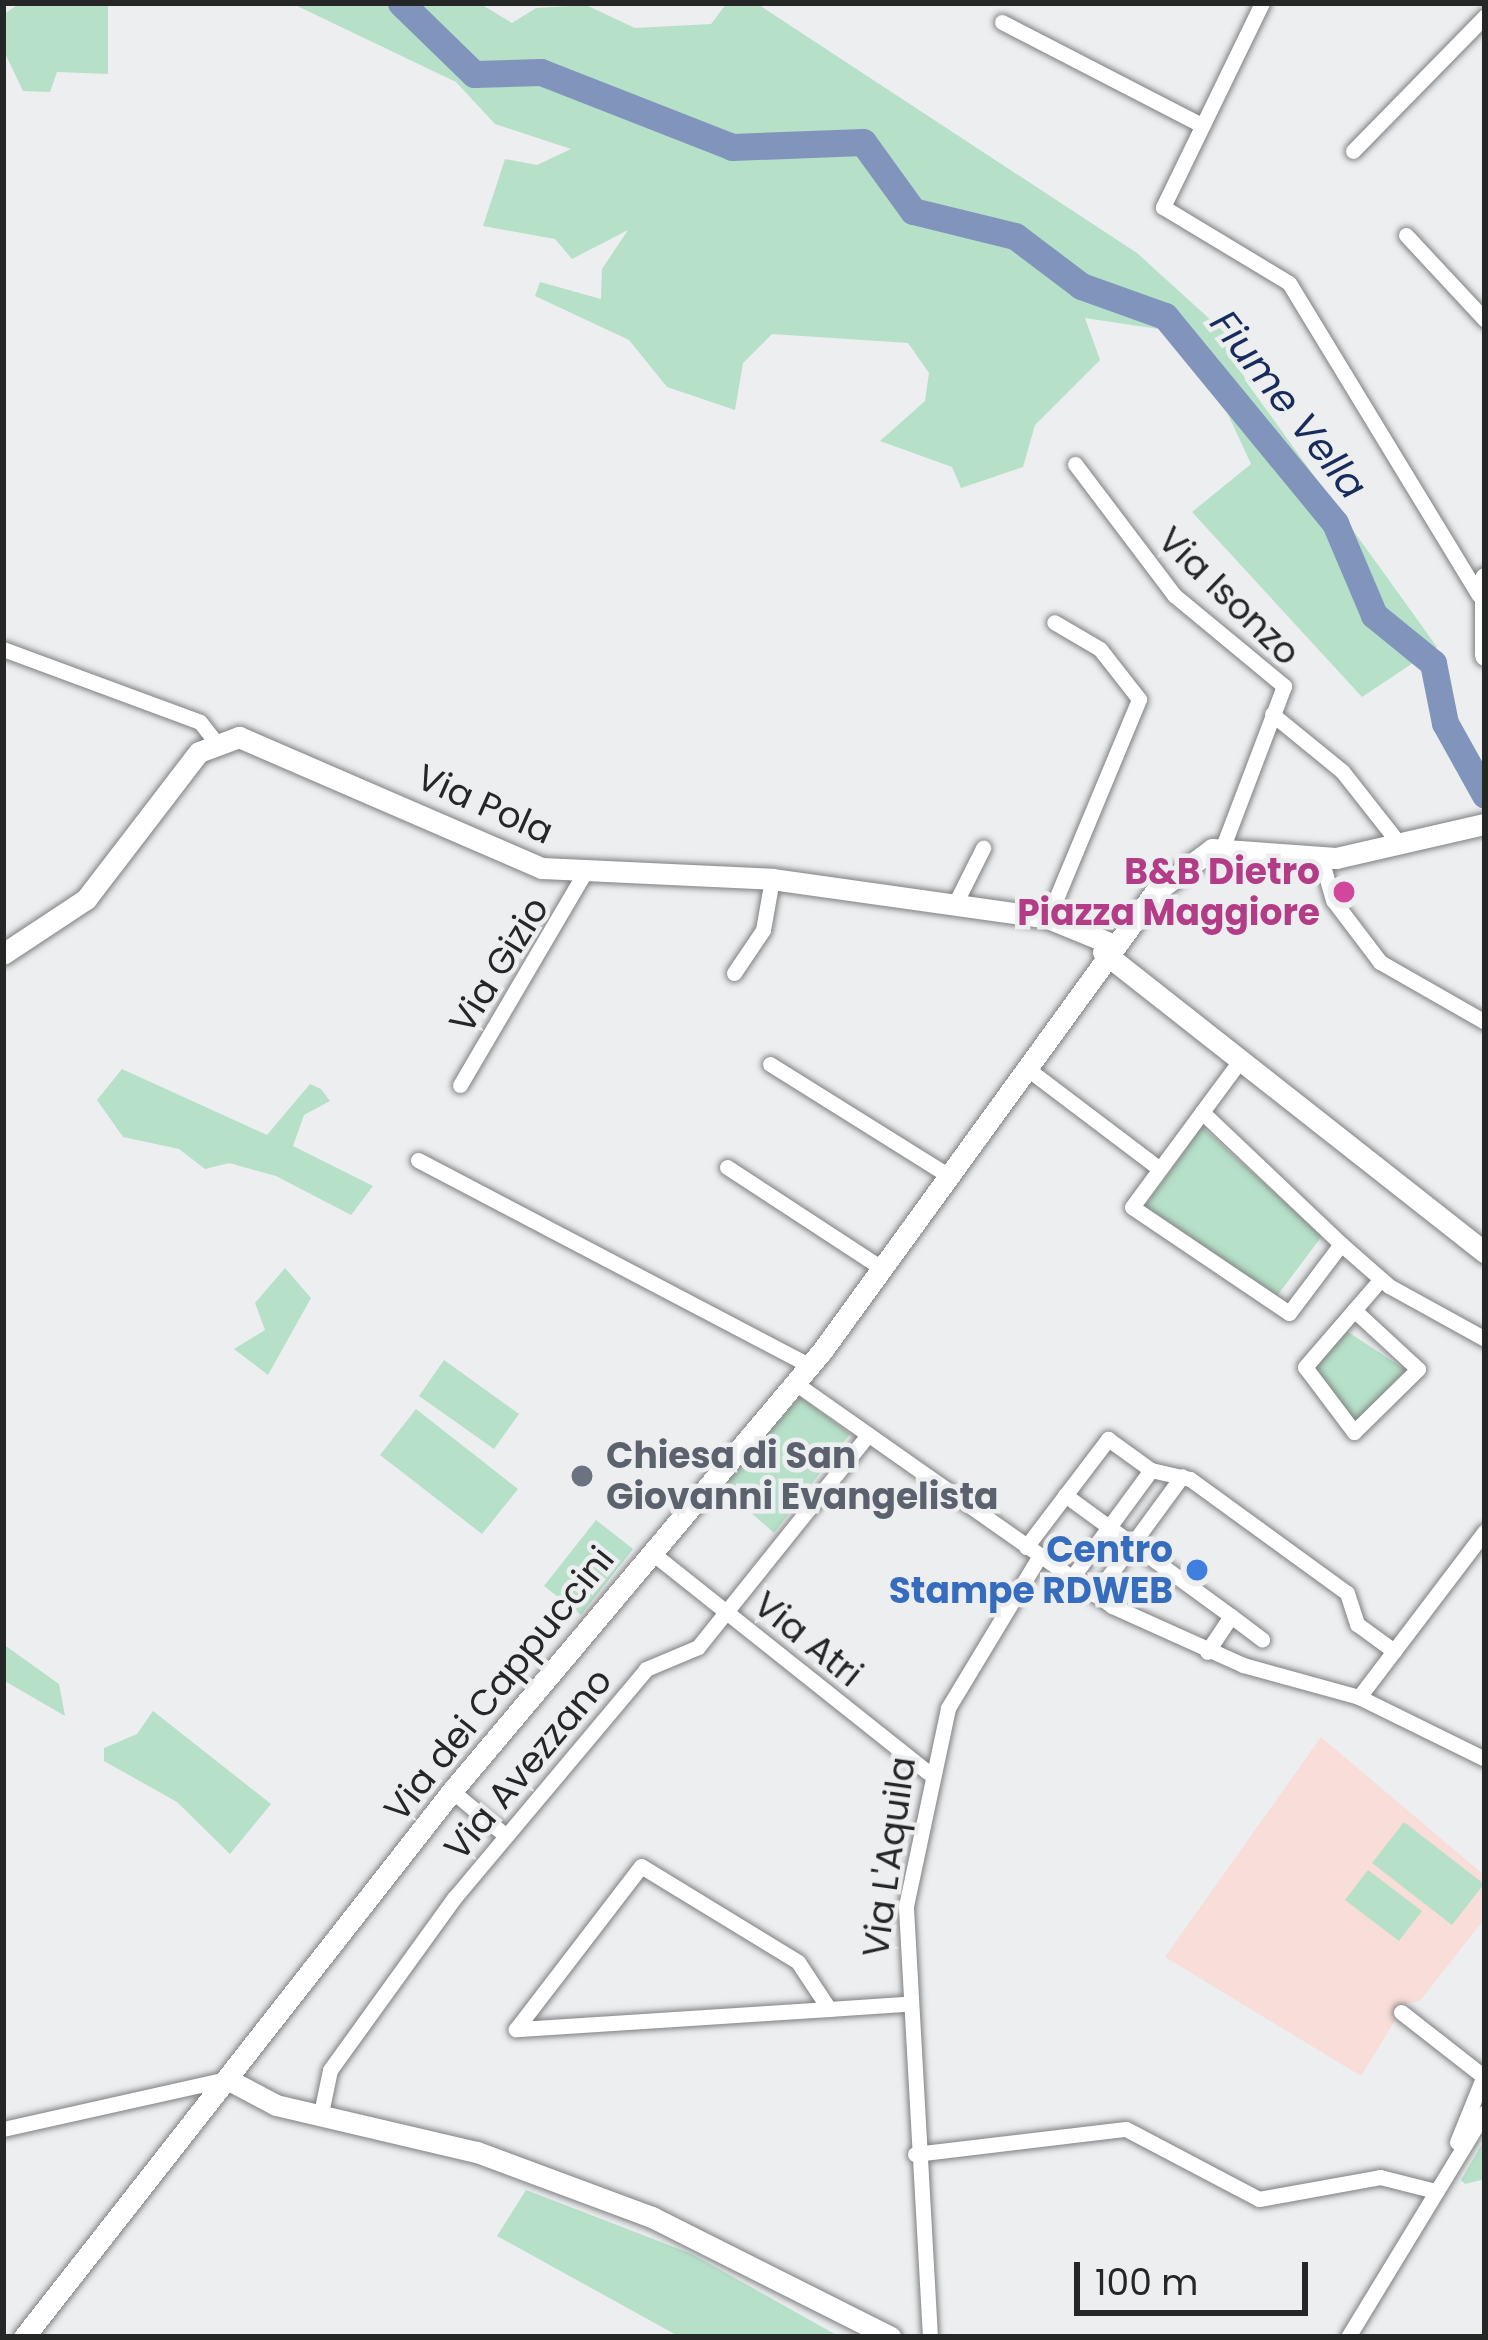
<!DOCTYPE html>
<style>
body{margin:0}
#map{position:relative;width:1488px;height:2340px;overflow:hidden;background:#edeef0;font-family:Poppins,sans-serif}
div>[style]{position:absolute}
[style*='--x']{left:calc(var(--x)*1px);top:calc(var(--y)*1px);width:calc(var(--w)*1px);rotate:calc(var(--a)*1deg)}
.education>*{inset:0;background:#f8ddd8}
.green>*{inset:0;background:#b7e0c9}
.river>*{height:27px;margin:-13.5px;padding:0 13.5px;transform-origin:13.5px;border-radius:13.5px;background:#8194bc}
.roads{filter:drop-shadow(0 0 3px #7f8082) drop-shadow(0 0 3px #7f8082)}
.street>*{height:15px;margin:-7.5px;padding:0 7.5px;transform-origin:7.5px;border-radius:7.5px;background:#fff}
.secondary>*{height:21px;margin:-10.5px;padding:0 10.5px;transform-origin:10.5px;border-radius:10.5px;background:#fff}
.dots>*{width:33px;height:33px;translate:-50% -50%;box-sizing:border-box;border:6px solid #edeef0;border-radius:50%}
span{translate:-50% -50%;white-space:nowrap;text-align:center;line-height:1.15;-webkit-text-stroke:9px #edeef0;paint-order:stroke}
.street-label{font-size:36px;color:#252626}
.hotel-label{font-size:36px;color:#b23c85;font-weight:700}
.right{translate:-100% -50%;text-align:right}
.worship-label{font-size:36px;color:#5b616d;font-weight:700}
.left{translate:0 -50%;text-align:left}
.shop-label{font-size:36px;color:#366cbe;font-weight:700}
.water-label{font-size:39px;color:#172c5d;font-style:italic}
.frame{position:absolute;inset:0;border:6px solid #252626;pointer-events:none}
.scale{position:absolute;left:1074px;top:2262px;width:234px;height:54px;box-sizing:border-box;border:6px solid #252626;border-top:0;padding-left:15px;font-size:36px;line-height:42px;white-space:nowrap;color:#252626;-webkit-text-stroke:9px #edeef0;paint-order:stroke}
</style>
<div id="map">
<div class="education">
<i style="clip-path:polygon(1321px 1737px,1485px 1876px,1485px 1918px,1420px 2001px,1405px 2004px,1361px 2076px,1165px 1957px)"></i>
</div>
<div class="green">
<i style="clip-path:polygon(20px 3px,108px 3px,108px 74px,57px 72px,50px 92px,23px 91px,3px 49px,3px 15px)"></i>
<i style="clip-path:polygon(291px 3px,479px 3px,512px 23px,536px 8px,586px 5px,635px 28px,711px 24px,727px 3px,756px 3px,1137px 253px,1235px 342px,1245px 380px,1437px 647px,1362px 697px,1192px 512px,1251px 464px,1209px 374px,1165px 330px,1085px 318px,1100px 360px,1035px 425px,1023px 467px,961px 488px,952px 467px,880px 441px,925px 401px,929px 373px,908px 343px,772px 334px,743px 363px,735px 410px,667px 387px,629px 340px,535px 296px,540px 282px,601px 299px,602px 269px,628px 230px,572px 259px,555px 239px,483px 226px,505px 159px,537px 165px,571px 149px,495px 124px,456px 82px)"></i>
<i style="clip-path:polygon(122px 1069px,267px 1135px,310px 1084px,321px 1089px,330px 1101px,304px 1115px,293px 1146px,373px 1186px,351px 1215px,276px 1176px,229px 1163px,205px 1169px,179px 1149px,123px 1137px,97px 1100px)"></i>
<i style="clip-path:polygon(1202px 1127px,1322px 1236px,1277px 1296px,1145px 1206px)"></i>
<i style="clip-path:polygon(285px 1268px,311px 1298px,268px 1375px,234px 1349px,265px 1330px,255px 1303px)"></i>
<i style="clip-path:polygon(1345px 1330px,1406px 1370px,1355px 1422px,1312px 1366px)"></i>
<i style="clip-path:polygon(444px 1360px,519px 1414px,494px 1449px,419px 1396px)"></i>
<i style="clip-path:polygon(800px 1397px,850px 1434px,774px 1533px,721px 1486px)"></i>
<i style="clip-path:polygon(416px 1409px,518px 1489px,482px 1534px,380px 1455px)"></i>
<i style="clip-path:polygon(596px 1520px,633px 1549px,581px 1615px,544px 1586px)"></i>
<i style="clip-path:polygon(3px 1644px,59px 1684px,65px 1716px,3px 1680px)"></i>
<i style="clip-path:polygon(153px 1711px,271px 1804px,230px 1854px,177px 1802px,104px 1761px,104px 1748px,137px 1734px)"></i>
<i style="clip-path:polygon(1404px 1822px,1484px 1884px,1452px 1925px,1372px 1863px)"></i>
<i style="clip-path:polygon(1368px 1870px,1422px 1911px,1399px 1941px,1345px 1900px)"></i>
<i style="clip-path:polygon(1485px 2139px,1485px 2179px,1465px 2184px,1461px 2180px)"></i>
<i style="clip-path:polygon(526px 2190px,692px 2254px,840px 2337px,680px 2337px,497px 2236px)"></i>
</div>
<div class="river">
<i style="--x:401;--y:3;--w:102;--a:44.2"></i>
<i style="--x:474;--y:74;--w:67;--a:-1.7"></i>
<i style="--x:541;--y:72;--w:205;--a:21.4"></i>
<i style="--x:732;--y:147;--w:131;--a:-2.2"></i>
<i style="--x:863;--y:142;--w:85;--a:54.1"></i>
<i style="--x:913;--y:211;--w:105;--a:13.8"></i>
<i style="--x:1015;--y:236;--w:83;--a:37.1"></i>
<i style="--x:1081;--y:286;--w:89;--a:19.7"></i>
<i style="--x:1165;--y:316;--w:268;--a:50.6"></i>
<i style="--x:1335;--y:523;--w:100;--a:67"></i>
<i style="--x:1374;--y:615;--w:76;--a:39.1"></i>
<i style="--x:1433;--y:663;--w:61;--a:78.7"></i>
<i style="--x:1445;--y:723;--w:82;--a:60.9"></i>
</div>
<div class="roads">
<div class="street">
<i style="--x:1262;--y:3;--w:227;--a:115.9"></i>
<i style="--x:1163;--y:207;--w:147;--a:31.1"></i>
<i style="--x:1289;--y:283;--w:365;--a:58.7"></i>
<i style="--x:1002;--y:22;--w:220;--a:27.3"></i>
<i style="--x:1353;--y:151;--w:189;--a:-45.6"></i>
<i style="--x:1406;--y:235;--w:116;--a:47.1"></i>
<i style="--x:1075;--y:464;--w:164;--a:52.9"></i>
<i style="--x:1174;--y:595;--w:143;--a:39.6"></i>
<i style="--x:1284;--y:686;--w:174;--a:110.8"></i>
<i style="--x:3;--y:649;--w:210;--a:20.3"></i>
<i style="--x:200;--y:722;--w:24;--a:52"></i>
<i style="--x:1272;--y:714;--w:90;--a:39.2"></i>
<i style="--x:1342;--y:771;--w:95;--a:51.8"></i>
<i style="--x:1321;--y:859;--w:43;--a:73.7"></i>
<i style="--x:1333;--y:900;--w:78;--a:52.8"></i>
<i style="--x:1380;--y:962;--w:121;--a:29.7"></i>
<i style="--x:955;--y:904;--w:63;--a:-63.4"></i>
<i style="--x:1048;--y:918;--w:237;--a:-67.4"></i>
<i style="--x:1139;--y:699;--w:63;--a:-128"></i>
<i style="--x:1100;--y:649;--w:53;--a:-149.6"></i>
<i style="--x:734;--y:973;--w:52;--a:-56"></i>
<i style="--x:763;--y:930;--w:52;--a:-80"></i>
<i style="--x:770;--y:1064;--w:211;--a:32"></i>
<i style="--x:1025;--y:1067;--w:169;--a:37.1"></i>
<i style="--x:460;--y:1085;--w:245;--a:-59.6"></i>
<i style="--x:1202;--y:1112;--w:192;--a:43.5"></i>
<i style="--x:1341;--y:1244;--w:86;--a:127"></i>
<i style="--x:1289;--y:1313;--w:189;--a:-146"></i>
<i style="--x:1132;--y:1207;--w:118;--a:-53.6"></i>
<i style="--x:1202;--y:1112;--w:67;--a:-53.5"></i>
<i style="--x:418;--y:1160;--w:443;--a:27.7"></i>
<i style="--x:727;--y:1167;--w:186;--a:33.2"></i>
<i style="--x:1341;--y:1244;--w:64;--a:41.2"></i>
<i style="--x:1389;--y:1286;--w:110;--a:28.9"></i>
<i style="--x:1354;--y:1310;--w:87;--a:42.7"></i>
<i style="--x:1418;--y:1369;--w:90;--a:135.5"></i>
<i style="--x:1354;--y:1432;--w:81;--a:-127"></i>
<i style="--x:1305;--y:1367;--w:115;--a:-49.2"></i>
<i style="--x:795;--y:1383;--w:388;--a:35.1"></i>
<i style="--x:1112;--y:1606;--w:144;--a:24.2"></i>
<i style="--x:1243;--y:1665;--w:120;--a:15.4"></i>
<i style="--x:1359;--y:1697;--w:140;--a:26.2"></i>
<i style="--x:1151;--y:1470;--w:40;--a:13"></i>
<i style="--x:1190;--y:1479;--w:194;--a:36"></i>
<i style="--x:1347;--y:1593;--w:33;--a:72"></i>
<i style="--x:1357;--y:1624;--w:46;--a:36.1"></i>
<i style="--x:1065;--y:1495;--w:205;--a:36.1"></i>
<i style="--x:1231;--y:1616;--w:43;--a:123.7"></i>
<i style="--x:1026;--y:1547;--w:136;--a:-52.8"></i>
<i style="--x:1108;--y:1439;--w:53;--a:35.8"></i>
<i style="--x:1151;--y:1470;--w:135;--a:126.3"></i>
<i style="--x:651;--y:1552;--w:354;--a:38.5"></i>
<i style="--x:1095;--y:1595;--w:147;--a:-53.8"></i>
<i style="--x:1231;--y:1616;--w:39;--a:37"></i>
<i style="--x:1359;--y:1697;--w:208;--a:-52.8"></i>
<i style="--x:452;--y:1791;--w:70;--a:39.8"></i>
<i style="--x:829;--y:2009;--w:314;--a:176.3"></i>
<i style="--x:516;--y:2029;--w:205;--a:-52.5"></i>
<i style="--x:641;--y:1866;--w:184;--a:31.4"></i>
<i style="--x:798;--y:1962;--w:56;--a:56.6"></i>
<i style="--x:829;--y:2009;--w:74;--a:-3.9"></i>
<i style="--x:1401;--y:2012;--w:104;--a:38"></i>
<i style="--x:321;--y:2113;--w:44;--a:-78.2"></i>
<i style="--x:330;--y:2070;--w:213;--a:-54.2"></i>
<i style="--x:455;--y:1897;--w:297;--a:-50"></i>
<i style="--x:646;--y:1669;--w:56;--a:-22.9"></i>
<i style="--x:698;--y:1647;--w:272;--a:-51.3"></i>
<i style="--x:3;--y:2129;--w:230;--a:-12.6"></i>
<i style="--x:1457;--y:2142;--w:74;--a:-67.9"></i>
<i style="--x:915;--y:2154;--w:212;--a:-6.8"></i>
<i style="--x:1126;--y:2129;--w:150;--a:27.8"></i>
<i style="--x:1259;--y:2199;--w:123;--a:-10.3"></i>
<i style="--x:1380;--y:2177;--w:53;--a:14.3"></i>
<i style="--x:930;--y:2337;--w:432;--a:-93.2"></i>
<i style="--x:906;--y:1906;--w:202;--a:-78"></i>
<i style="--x:948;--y:1708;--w:176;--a:-58.9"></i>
<i style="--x:1348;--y:2337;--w:263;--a:-58.7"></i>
</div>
<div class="secondary">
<i style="--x:1485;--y:578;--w:77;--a:90"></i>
<i style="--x:1103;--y:952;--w:486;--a:38.2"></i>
<i style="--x:3;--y:954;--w:100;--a:-33.5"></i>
<i style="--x:86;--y:899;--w:185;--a:-52.5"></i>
<i style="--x:199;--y:752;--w:43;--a:-20.6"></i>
<i style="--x:239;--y:737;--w:330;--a:23.4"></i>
<i style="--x:542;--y:868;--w:230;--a:2.7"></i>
<i style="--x:772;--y:879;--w:279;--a:8"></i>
<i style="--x:1048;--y:918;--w:66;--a:22.3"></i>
<i style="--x:227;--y:2079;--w:55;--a:28"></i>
<i style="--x:276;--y:2105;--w:206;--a:13.2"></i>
<i style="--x:477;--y:2152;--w:187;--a:20.4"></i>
<i style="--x:652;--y:2217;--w:267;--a:26.7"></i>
<i style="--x:24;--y:2337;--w:694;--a:-51.91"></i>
<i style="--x:452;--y:1791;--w:575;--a:-49.94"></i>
<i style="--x:822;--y:1351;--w:567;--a:-54.04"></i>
<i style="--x:1155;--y:892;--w:71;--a:-37"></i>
<i style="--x:1212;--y:849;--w:124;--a:4.2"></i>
<i style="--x:1336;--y:858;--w:153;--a:-12.9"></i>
</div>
</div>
<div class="dots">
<i style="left:1344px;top:892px;background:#d1479c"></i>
<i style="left:582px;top:1476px;background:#6b7280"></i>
<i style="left:1197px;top:1570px;background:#3f7fe0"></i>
</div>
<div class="street-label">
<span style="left:1229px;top:596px;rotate:44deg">Via Isonzo</span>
<span style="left:485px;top:804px;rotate:24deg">Via Pola</span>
<span style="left:499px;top:965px;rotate:-58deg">Via Gizio</span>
<span style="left:808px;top:1639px;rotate:39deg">Via Atri</span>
<span style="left:499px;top:1684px;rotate:-51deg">Via dei Cappuccini</span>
<span style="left:528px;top:1764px;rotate:-50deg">Via Avezzano</span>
<span style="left:889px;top:1857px;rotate:-82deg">Via L'Aquila</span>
</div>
<div class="hotel-label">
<span class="right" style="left:1320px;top:892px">B&amp;B Dietro<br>Piazza Maggiore</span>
</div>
<div class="worship-label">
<span class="left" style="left:606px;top:1476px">Chiesa di San<br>Giovanni Evangelista</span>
</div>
<div class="shop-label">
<span class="right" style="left:1173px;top:1570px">Centro<br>Stampe RDWEB</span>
</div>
<div class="water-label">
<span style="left:1288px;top:405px;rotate:52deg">Fiume Vella</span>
</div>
<div class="frame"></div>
<div class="scale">100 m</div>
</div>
